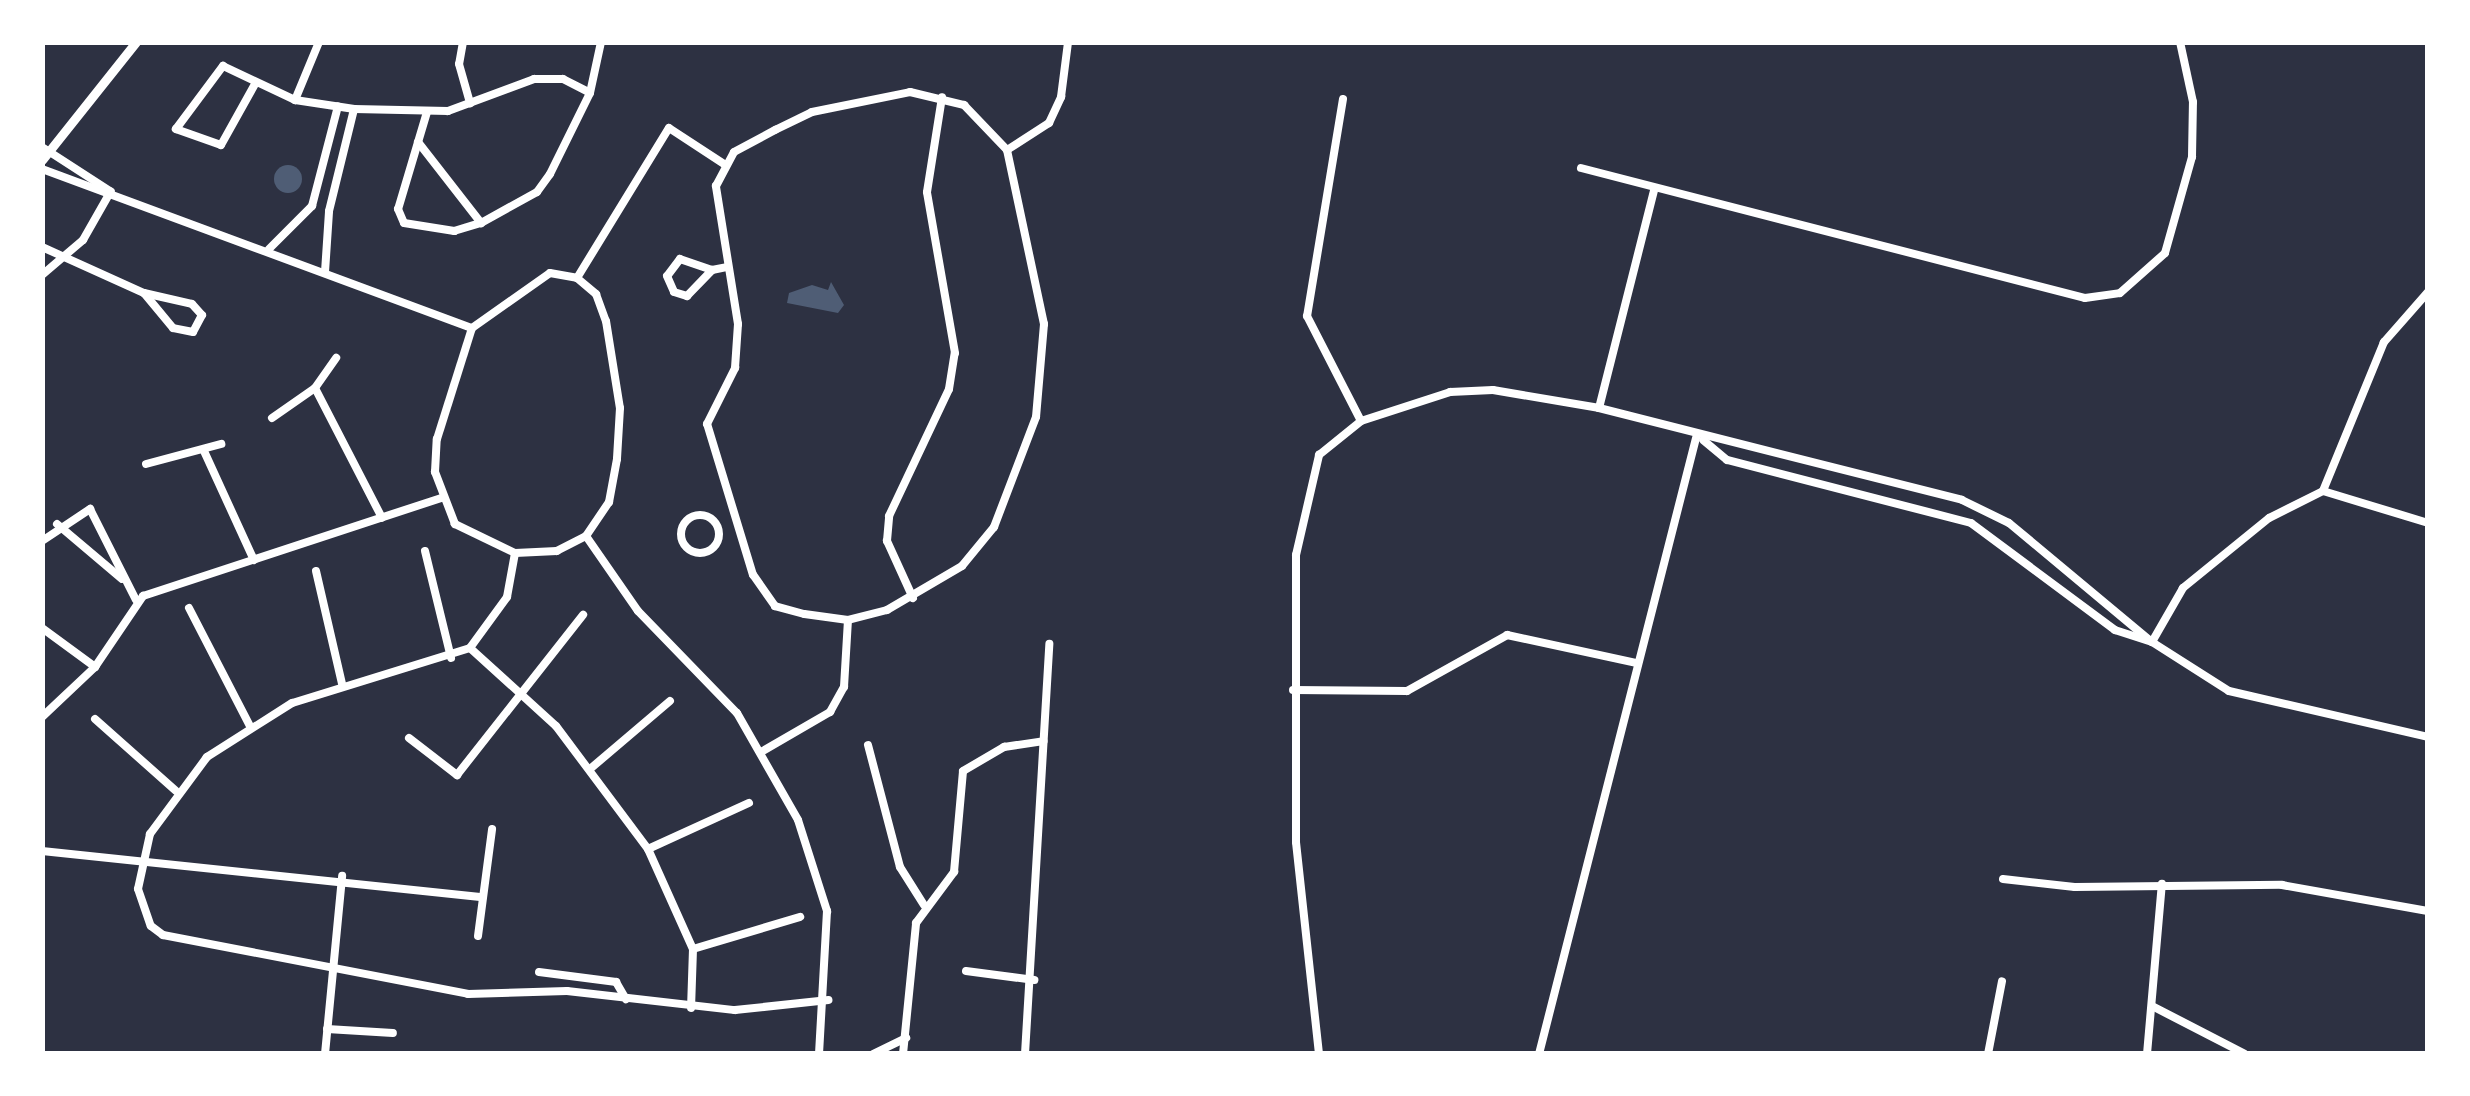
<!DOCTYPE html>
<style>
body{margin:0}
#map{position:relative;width:2470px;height:1096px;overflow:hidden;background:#2d3142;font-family:"DejaVu Sans",sans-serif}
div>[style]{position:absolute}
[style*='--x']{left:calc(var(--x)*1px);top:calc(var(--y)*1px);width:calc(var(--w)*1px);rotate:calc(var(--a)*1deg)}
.water>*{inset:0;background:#4f5d75}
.round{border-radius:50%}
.minor>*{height:8px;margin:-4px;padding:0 4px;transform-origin:4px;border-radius:4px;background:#fff}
.minor>.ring{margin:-4px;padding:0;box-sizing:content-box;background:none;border:8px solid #fff;border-radius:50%}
.tertiary>*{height:9px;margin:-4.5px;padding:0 4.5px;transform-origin:4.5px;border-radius:4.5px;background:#fff}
span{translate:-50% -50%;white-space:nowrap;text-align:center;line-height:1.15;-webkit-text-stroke:9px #fff;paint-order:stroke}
.frame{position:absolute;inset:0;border:45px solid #fff;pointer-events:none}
</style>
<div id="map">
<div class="water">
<i class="round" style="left:274px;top:165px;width:28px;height:28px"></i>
<i style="clip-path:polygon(831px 282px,844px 305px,838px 313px,787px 303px,789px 293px,812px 285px,828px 290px)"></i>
</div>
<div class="minor">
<i style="--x:463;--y:42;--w:22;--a:100"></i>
<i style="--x:459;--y:64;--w:41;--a:74.2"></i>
<i style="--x:255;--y:84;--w:70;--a:119.1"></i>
<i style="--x:221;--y:145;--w:48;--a:-160.4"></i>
<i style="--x:176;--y:129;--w:79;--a:-53.3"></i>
<i style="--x:223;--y:66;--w:80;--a:25.3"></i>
<i style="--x:295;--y:100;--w:60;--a:8.7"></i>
<i style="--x:354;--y:109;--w:94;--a:1.2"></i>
<i style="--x:448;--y:111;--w:92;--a:-20.4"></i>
<i style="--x:534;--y:79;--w:29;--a:0"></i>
<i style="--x:563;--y:79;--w:30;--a:27"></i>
<i style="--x:910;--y:92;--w:56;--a:13.5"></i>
<i style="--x:964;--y:105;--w:62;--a:46.3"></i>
<i style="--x:1007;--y:150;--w:178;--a:78"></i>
<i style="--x:1044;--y:324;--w:93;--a:94.9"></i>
<i style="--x:1036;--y:417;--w:118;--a:110.9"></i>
<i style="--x:994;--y:527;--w:50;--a:129.4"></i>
<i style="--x:962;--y:566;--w:87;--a:149.6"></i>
<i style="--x:887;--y:610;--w:40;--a:165.6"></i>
<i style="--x:848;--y:620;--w:44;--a:-172.2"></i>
<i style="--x:804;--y:614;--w:30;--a:-165"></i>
<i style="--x:775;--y:606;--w:38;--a:-125"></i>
<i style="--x:753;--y:575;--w:158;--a:-106.9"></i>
<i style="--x:707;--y:424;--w:63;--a:-63.4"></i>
<i style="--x:735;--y:368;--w:44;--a:-86.1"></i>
<i style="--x:738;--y:324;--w:140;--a:-99.1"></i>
<i style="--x:716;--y:186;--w:38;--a:-62"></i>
<i style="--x:734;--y:152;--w:47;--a:-28.2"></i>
<i style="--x:775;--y:130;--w:41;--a:-25.9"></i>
<i style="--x:812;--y:112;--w:100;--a:-11.5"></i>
<i style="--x:1343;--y:99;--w:220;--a:99.4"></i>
<i style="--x:1307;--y:316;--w:118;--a:62.8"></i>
<i style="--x:295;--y:100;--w:63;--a:-67.5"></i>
<i style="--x:427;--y:112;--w:101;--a:106.6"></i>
<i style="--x:398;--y:209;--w:15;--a:67"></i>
<i style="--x:404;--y:223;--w:51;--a:9.1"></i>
<i style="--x:454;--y:231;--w:28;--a:-17"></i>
<i style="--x:481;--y:223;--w:64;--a:-29"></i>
<i style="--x:537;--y:192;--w:22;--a:-54"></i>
<i style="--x:550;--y:174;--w:90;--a:-63.7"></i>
<i style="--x:590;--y:93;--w:52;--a:-77.8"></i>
<i style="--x:418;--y:142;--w:103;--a:52.1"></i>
<i style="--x:42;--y:147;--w:81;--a:32.9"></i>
<i style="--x:1007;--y:150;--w:50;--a:-32.7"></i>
<i style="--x:1049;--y:123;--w:29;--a:-65"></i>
<i style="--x:1061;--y:97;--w:55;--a:-82.7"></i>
<i style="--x:1581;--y:168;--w:520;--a:14.46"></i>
<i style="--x:2085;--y:298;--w:35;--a:-8"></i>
<i style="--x:2120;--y:293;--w:60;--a:-41.6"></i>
<i style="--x:2165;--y:253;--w:100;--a:-74.3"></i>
<i style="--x:2192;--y:157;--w:55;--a:-89"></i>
<i style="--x:2193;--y:102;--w:61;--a:-102.2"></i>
<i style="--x:42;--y:169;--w:458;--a:20.3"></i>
<i style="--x:42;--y:247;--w:112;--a:24.3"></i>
<i style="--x:144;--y:293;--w:49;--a:12.9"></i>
<i style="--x:192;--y:304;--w:15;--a:48"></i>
<i style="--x:202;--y:315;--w:19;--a:118"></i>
<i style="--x:193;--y:332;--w:20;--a:-169"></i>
<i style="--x:173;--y:328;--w:45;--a:-129.6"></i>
<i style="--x:269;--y:249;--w:61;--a:-45"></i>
<i style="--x:312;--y:206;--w:103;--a:-75.4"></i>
<i style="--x:712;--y:270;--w:34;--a:-161"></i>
<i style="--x:680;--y:259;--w:21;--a:127"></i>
<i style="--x:667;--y:276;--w:17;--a:66"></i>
<i style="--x:674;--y:292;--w:14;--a:17"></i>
<i style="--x:687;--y:296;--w:36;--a:-46"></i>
<i style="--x:712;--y:270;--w:16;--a:-11"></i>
<i style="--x:325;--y:272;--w:61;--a:-86.2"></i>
<i style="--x:329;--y:211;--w:105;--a:-76.2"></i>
<i style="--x:550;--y:273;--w:27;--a:10"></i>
<i style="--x:577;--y:278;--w:25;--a:40"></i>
<i style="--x:596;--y:294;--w:29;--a:70"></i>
<i style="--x:606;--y:321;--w:88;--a:80.9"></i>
<i style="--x:620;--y:408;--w:51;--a:93.4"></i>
<i style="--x:617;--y:459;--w:44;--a:100.5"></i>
<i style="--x:609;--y:502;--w:41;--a:124.1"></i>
<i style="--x:586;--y:536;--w:33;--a:153"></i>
<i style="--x:557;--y:551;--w:42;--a:177.3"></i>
<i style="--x:515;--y:553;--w:67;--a:-154.2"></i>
<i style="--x:455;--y:524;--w:56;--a:-111"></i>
<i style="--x:435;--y:472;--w:33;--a:-87"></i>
<i style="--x:437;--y:439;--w:116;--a:-72.5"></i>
<i style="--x:472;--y:328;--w:95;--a:-35.2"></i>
<i style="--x:42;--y:275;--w:54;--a:-40.5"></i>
<i style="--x:83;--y:240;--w:56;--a:-60.3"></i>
<i style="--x:577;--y:278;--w:176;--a:-58.5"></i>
<i style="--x:669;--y:128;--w:66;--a:33.2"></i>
<i style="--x:2428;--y:292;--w:67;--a:131.3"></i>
<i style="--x:2384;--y:342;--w:161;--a:112.3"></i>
<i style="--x:2323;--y:491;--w:60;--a:153.4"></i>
<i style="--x:2269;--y:518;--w:111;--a:140.9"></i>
<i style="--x:2183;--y:588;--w:62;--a:119.9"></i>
<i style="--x:2152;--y:642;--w:91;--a:32.5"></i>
<i style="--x:2229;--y:691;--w:204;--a:13"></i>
<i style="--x:315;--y:388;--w:146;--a:62.7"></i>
<i style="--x:1599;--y:408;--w:224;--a:-75.8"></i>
<i style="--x:272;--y:418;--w:52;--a:-34.9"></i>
<i style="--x:315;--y:388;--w:37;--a:-55"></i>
<i style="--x:204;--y:451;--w:120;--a:65.4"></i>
<i style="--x:146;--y:464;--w:78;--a:-14.9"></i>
<i style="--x:2323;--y:491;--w:110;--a:16.9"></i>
<i class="ring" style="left:681px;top:515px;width:30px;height:30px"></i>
<i style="--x:57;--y:524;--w:85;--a:40.2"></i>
<i style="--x:586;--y:536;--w:91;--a:55.3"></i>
<i style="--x:638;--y:611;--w:142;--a:45.9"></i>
<i style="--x:737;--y:713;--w:123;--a:60.3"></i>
<i style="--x:798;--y:820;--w:96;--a:72.3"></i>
<i style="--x:827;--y:911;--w:143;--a:93.2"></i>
<i style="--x:42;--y:541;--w:58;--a:-33.7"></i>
<i style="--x:90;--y:509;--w:102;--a:63.2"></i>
<i style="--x:425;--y:551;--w:110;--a:76.3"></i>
<i style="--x:515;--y:553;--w:45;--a:100.3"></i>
<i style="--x:507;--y:597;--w:63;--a:126"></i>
<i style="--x:470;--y:648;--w:186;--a:162.8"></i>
<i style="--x:292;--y:703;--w:101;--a:147.6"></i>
<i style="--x:207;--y:757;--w:96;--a:126.5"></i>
<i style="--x:150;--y:834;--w:56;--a:102.3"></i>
<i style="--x:138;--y:889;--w:39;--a:71"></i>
<i style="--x:151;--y:926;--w:15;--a:37"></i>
<i style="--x:163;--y:935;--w:311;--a:10.9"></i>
<i style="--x:468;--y:994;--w:99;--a:-1.7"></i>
<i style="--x:567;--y:991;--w:169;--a:6.5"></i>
<i style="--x:735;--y:1010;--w:94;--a:-6.1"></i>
<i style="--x:316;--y:571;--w:116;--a:77"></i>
<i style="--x:913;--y:598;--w:63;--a:-114.5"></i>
<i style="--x:887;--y:541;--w:25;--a:-85"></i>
<i style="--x:889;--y:516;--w:140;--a:-64.7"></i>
<i style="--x:949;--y:389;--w:36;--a:-81"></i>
<i style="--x:955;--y:353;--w:163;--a:-99.9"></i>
<i style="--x:927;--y:192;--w:96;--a:-81"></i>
<i style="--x:189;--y:608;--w:133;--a:62.7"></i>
<i style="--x:42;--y:628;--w:66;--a:36.3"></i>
<i style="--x:470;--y:648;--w:116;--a:42.2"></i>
<i style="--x:556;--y:726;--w:154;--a:53.2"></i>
<i style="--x:648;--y:849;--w:110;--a:65.8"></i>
<i style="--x:693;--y:949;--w:59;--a:91.9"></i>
<i style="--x:1293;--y:690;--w:114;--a:0.5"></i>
<i style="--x:1407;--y:691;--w:115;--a:-29.2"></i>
<i style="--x:1507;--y:635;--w:133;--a:12.2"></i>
<i style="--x:42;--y:717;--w:73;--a:-43.3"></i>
<i style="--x:95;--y:667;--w:86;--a:-55.9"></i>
<i style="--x:143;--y:596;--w:314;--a:-18.2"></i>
<i style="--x:95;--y:719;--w:108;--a:41.6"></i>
<i style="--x:409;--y:738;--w:61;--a:37.6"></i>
<i style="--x:457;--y:775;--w:204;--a:-51.8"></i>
<i style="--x:868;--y:745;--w:126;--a:75.3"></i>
<i style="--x:900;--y:867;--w:45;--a:57.7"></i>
<i style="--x:761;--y:752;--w:80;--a:-30.1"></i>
<i style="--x:830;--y:712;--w:29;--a:-61"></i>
<i style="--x:844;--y:687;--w:67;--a:-86.6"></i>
<i style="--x:590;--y:769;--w:105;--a:-40.4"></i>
<i style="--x:648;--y:849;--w:111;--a:-24.5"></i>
<i style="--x:42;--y:851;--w:443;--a:6"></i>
<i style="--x:2003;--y:879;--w:72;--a:6.3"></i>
<i style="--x:2075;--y:887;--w:207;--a:-0.6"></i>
<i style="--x:2282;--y:885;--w:148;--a:10.1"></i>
<i style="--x:478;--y:936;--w:108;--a:-82.5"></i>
<i style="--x:693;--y:949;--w:112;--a:-16.7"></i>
<i style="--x:966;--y:971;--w:69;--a:7.5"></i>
<i style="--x:539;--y:972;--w:78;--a:7.4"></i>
<i style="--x:616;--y:982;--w:20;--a:60"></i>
<i style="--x:2154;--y:1007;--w:102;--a:27.3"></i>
<i style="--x:327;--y:1029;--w:66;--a:3.5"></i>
<i style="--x:325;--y:1054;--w:179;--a:-84.5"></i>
<i style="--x:873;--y:1054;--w:37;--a:-26"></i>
<i style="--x:903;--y:1054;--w:132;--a:-84.3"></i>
<i style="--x:916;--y:923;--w:64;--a:-53.3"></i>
<i style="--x:954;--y:872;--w:101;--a:-84.9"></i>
<i style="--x:963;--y:771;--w:48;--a:-30.3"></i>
<i style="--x:1004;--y:747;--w:40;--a:-8.5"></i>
<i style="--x:1025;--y:1054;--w:411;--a:-86.6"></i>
<i style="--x:1319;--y:1054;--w:213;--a:-96.2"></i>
<i style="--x:1296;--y:842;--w:287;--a:-90"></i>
<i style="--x:1296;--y:555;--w:103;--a:-77"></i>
<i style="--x:1319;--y:455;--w:54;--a:-39"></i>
<i style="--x:1361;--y:421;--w:94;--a:-18"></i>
<i style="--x:1450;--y:392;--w:43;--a:-2.7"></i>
<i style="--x:1493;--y:390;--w:108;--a:9.6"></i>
<i style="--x:1599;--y:408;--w:374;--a:14.2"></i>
<i style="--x:1962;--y:500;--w:52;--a:26.1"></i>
<i style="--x:2009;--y:523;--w:186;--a:39.8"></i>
<i style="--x:2152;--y:642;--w:39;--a:-162"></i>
<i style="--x:2115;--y:630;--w:179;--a:-143.4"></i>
<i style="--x:1971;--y:523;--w:252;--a:-165.5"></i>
<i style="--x:1727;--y:460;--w:31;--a:-140"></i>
<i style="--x:1539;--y:1054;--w:636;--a:-75.7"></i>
<i style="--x:1988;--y:1054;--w:74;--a:-79.1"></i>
<i style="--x:2147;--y:1054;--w:171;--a:-85"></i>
</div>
<div class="tertiary">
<i style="--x:42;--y:160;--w:151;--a:-51.5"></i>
</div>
<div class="frame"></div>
</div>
